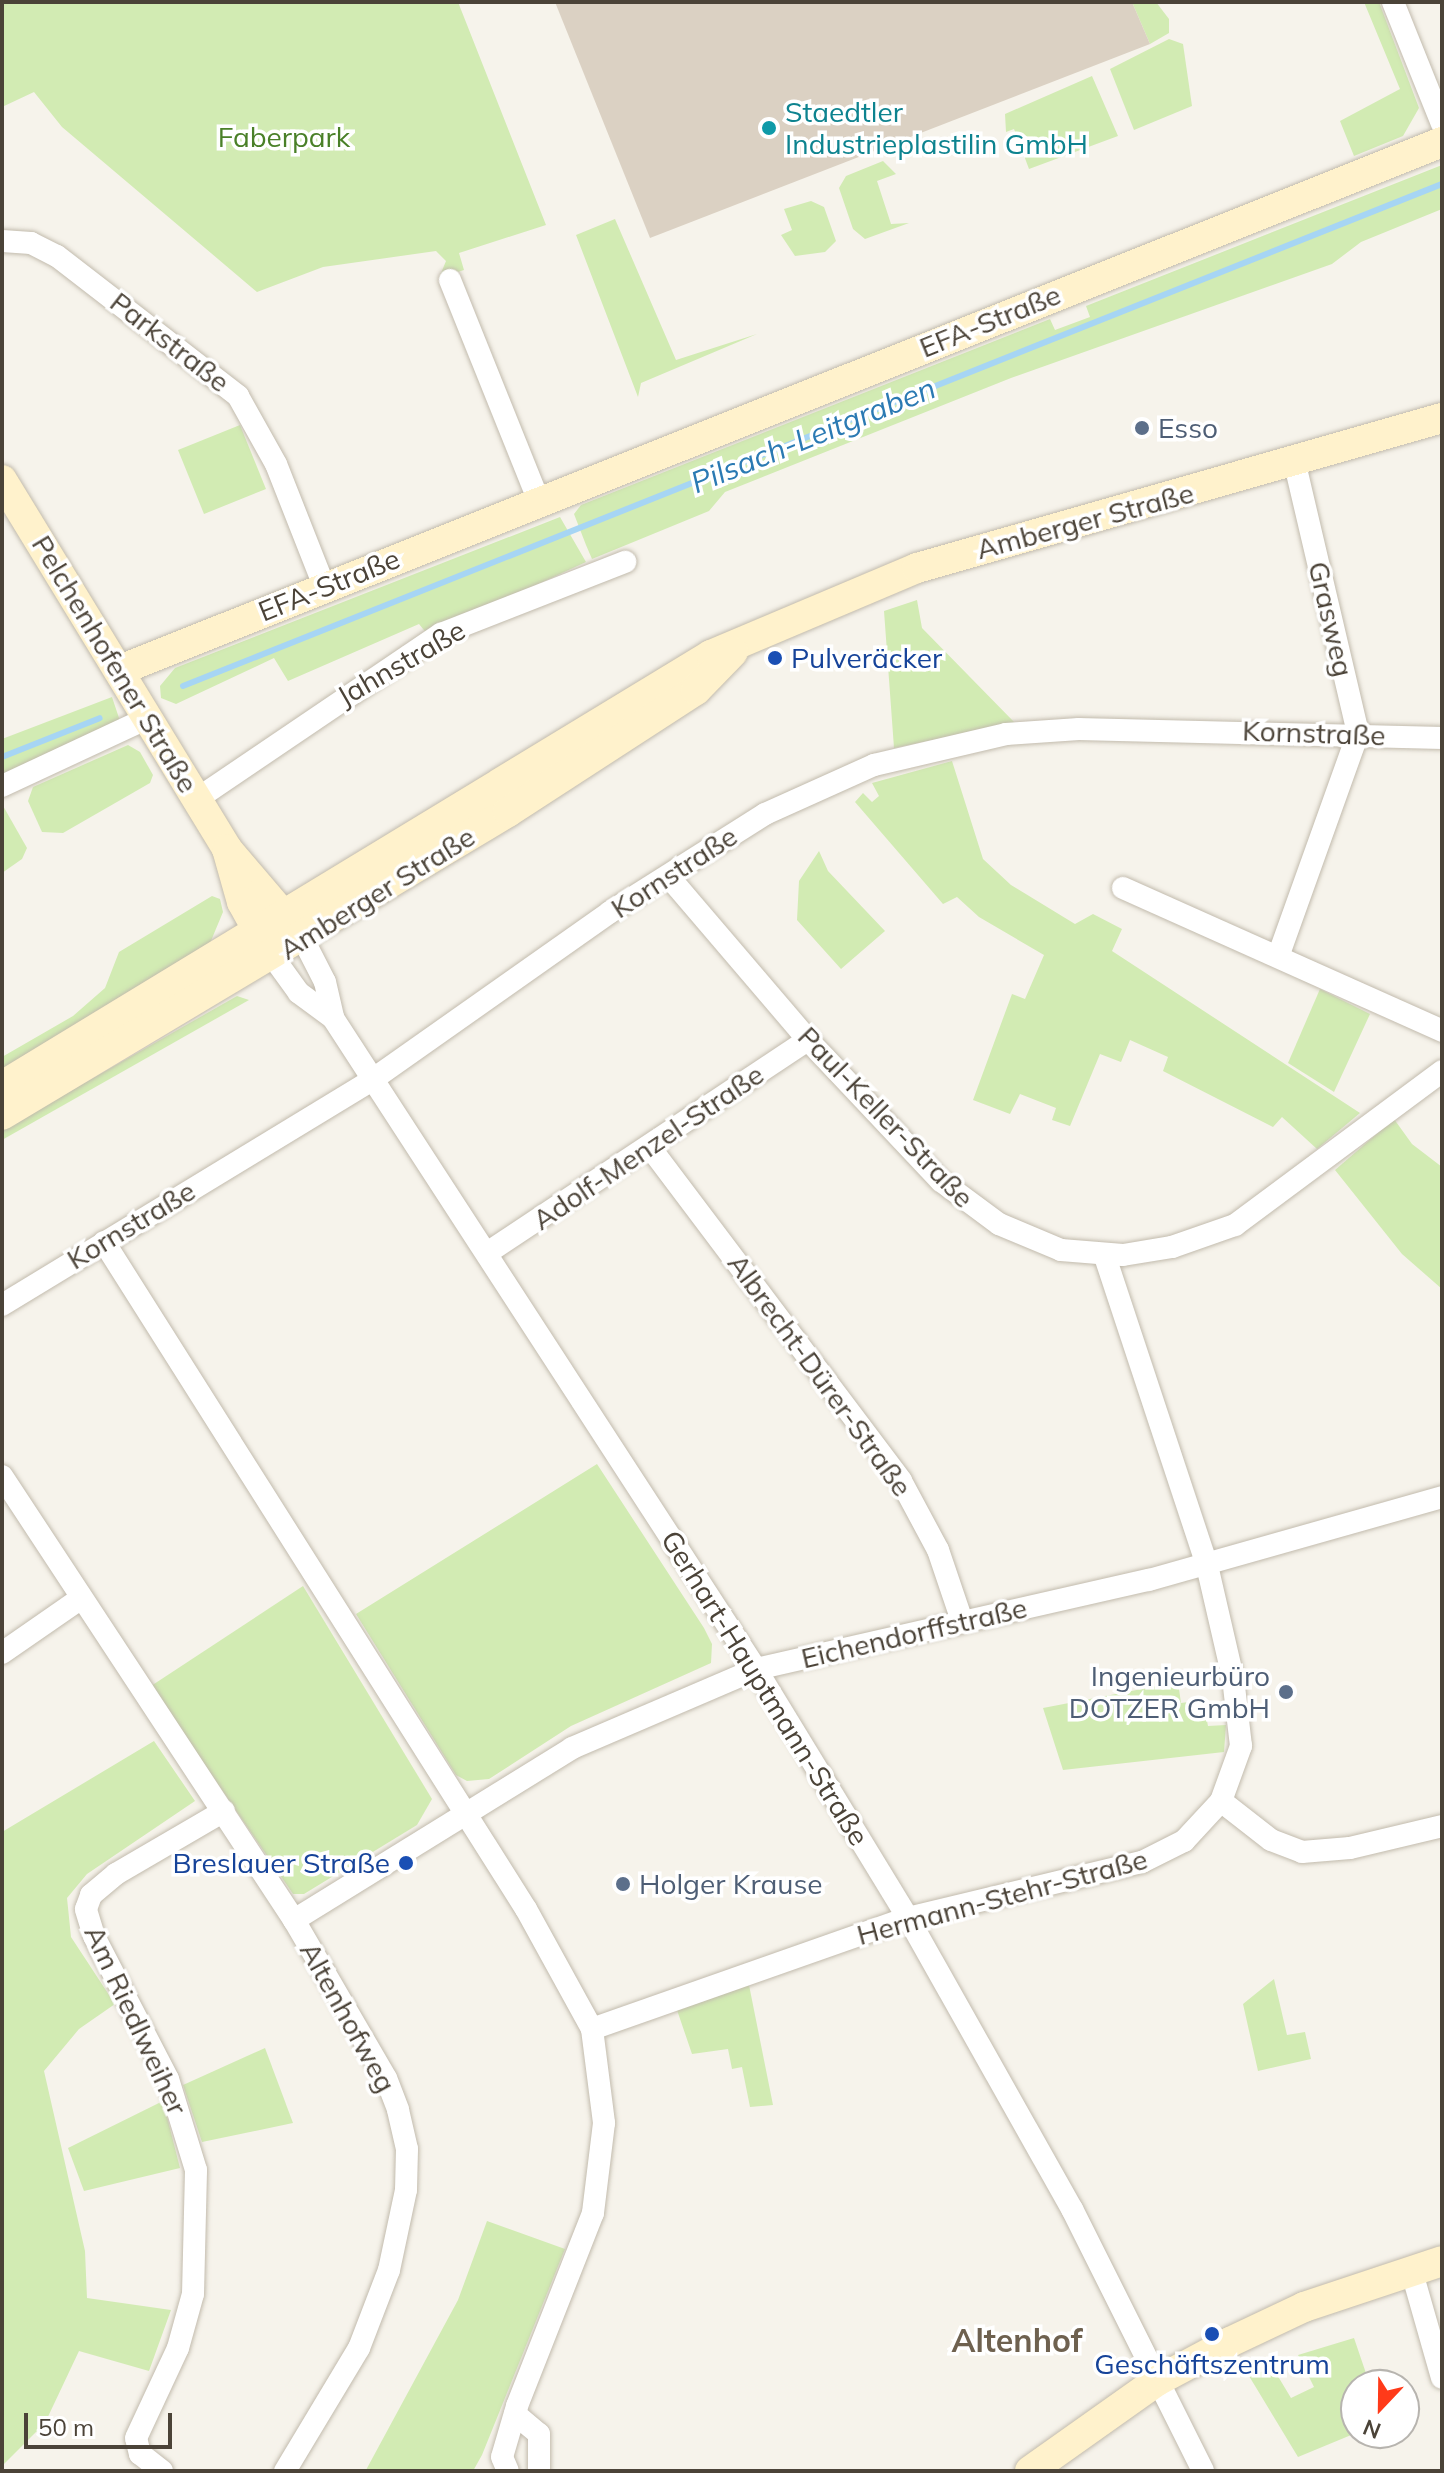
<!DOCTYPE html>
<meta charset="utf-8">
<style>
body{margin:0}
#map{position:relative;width:1444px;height:2473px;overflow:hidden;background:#f6f3eb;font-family:Mulish,sans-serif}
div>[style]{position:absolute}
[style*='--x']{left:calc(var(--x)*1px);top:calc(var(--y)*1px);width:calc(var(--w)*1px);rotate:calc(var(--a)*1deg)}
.green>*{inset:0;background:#d2ebb3}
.stream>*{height:6px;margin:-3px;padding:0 3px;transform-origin:3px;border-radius:3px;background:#a6d5f4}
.building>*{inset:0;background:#dbd1c3}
.roads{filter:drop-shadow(0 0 2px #c2bbad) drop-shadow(0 0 2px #c2bbad)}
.street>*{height:22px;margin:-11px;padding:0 11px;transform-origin:11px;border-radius:11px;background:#fff}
.secondary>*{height:30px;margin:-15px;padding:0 15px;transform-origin:15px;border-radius:15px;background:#fff2cc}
.dots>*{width:22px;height:22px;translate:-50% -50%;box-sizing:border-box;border:4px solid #fff;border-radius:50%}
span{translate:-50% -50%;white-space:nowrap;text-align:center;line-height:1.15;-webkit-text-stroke:7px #fff;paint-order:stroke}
.culture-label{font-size:28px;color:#0d838f}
.left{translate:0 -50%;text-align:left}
.park-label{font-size:28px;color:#4a8028}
.street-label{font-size:28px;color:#4b4338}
.service-label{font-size:28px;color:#4e5e75}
.right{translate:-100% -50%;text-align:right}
.transit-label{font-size:28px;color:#164399}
.water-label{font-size:30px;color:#2b7ab3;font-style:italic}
.quarter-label{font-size:32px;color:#6e614f;font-weight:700}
.frame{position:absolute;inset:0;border:4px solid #4b4338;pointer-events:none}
.north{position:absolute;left:1340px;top:2369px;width:80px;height:80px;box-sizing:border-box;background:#fff;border:2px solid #b7b4af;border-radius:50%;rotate:202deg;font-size:22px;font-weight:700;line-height:32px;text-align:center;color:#4b4338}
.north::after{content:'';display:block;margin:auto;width:28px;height:36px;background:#ff3a19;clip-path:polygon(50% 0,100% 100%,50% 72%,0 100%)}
.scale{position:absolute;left:24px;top:2413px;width:148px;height:36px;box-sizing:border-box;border:4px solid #4b4338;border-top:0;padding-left:10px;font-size:24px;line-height:28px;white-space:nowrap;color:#4b4338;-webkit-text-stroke:6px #fff;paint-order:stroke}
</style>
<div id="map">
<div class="green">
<i style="clip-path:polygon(2px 2px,458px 2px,546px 225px,459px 253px,464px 270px,439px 278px,446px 261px,436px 251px,323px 267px,257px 292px,62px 127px,34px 92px,2px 107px)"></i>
<i style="clip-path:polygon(1132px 2px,1156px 2px,1169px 19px,1169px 33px,1150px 44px)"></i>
<i style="clip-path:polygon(1364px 2px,1379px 2px,1419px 108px,1403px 136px,1354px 156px,1340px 121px,1400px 89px)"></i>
<i style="clip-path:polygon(1169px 39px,1183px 44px,1192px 106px,1134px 130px,1110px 69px)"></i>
<i style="clip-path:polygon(1092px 76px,1118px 136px,1029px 169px,1014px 129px,1006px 132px,1005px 114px)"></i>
<i style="clip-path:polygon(883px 161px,896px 174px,877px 181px,891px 224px,909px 223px,865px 239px,853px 229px,839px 188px,846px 176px)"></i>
<i style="clip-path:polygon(1442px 165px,1442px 209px,1361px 242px,1332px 264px,1011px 378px,725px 492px,709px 511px,592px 559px,586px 545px,574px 514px,581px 505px,1050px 319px,1055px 330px,1090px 317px,1086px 306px)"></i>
<i style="clip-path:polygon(811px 201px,824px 207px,836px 241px,825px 252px,795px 256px,781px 235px,792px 230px,784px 209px)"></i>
<i style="clip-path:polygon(615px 219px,676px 360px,757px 334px,641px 383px,638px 397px,576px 235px)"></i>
<i style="clip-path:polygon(240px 425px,266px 489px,204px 514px,178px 450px)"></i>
<i style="clip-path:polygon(560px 517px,586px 562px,428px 635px,419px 624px,288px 681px,274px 658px,176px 704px,161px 698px,160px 686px,175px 668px)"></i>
<i style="clip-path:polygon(917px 600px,922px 628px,1015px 723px,894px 748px,884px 611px)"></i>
<i style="clip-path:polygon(112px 697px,120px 721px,2px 776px,2px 739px)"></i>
<i style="clip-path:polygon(128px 745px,140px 752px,153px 775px,150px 783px,63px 833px,42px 832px,28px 801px,33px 787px)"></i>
<i style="clip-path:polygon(952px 761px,983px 859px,1011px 885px,1075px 924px,1093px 914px,1122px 929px,1112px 951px,1360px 1113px,1317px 1149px,1282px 1117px,1273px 1127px,1163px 1071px,1168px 1057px,1130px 1040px,1121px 1062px,1100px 1054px,1070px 1126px,1052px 1120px,1056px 1108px,1020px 1094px,1010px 1114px,973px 1100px,1012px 994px,1025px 999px,1044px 955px,979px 917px,957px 897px,943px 904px,855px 802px,863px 793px,872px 802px,879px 796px,872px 783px)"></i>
<i style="clip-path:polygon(2px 804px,27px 848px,22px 859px,2px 873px)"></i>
<i style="clip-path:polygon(819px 851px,828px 871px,885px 931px,841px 969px,797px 920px,799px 881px)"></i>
<i style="clip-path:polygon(212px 896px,220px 899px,223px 912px,208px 948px,2px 1075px,2px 1057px,73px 1016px,105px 988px,119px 952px)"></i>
<i style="clip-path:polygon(1320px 989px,1370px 1014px,1334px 1092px,1288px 1063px)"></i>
<i style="clip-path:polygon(237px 996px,249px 1000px,2px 1140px,2px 1130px)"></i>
<i style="clip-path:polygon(1394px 1119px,1412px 1144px,1442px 1167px,1442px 1289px,1402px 1254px,1335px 1170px)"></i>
<i style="clip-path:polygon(597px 1464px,704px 1628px,712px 1644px,711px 1663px,571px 1726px,489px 1779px,467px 1781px,456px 1775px,356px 1614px)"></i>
<i style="clip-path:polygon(303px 1586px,432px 1799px,417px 1825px,304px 1894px,293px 1894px,151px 1686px)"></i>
<i style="clip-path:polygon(1178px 1682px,1181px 1703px,1203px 1700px,1208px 1726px,1226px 1725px,1224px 1752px,1063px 1770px,1043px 1708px)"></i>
<i style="clip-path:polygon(154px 1741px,195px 1801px,87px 1874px,67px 1898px,71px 1937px,115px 2004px,79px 2029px,44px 2071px,85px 2251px,87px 2298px,171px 2310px,149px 2371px,79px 2351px,45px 2423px,2px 2466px,2px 1832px)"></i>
<i style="clip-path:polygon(1274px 1979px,1287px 2035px,1305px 2032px,1311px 2059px,1258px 2071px,1243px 2004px)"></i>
<i style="clip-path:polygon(749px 1985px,773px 2105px,750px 2107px,742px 2067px,732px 2069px,728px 2049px,692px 2054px,677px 2010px)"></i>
<i style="clip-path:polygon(265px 2048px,293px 2123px,202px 2142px,183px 2085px)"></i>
<i style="clip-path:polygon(163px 2101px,180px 2168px,84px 2191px,68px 2148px)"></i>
<i style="clip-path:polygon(487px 2221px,565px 2249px,482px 2455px,473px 2471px,366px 2470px,458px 2300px)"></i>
<i style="clip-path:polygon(1354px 2338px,1370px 2385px,1356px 2385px,1356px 2433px,1298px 2457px,1249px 2376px,1273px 2368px,1291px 2398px,1314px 2387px,1298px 2355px)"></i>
</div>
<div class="stream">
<i style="--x:183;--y:686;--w:1355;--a:-21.74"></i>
<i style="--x:2;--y:757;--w:105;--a:-21.7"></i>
</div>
<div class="building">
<i style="clip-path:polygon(555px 2px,1132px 2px,1150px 44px,650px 238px)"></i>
</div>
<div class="roads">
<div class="street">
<i style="--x:1393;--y:2;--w:131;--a:68.1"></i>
<i style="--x:2;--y:241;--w:29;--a:4"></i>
<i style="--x:31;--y:243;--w:29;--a:27"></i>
<i style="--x:57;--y:256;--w:229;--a:37.7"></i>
<i style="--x:238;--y:396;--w:78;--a:60.8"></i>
<i style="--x:276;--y:464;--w:131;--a:68.5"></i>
<i style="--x:450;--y:280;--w:238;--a:68.1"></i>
<i style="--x:2;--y:786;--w:161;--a:-25"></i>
<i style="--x:197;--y:799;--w:295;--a:-34.1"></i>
<i style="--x:441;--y:634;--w:198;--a:-21.4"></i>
<i style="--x:669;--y:877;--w:214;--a:49.5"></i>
<i style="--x:808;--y:1040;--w:194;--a:46.7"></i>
<i style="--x:941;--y:1181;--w:72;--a:36.6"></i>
<i style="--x:999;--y:1224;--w:67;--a:22.8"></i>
<i style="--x:1061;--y:1250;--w:62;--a:4.6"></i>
<i style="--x:1123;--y:1255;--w:50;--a:-9.3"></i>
<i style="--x:1172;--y:1247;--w:67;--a:-19.2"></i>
<i style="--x:1235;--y:1225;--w:258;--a:-36.6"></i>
<i style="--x:1123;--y:888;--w:350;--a:24.1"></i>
<i style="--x:303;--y:939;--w:48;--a:62.9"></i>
<i style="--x:325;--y:982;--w:37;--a:77"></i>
<i style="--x:333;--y:1018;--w:776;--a:56.99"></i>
<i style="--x:756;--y:1669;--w:292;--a:58.6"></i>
<i style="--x:908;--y:1918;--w:334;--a:60.6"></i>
<i style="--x:1072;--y:2209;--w:293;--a:63.4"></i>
<i style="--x:1279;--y:954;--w:235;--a:-70.3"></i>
<i style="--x:1358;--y:733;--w:276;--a:-103.2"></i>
<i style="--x:273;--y:957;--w:44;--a:54.2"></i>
<i style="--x:299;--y:993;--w:42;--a:36.3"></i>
<i style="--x:649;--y:1146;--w:419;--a:53"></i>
<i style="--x:901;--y:1481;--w:78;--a:61.8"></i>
<i style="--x:938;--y:1550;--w:75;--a:71.3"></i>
<i style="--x:104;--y:1242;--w:789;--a:57.68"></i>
<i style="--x:526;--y:1909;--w:137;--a:61.2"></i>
<i style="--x:592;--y:2029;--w:95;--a:82.7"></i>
<i style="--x:604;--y:2123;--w:91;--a:97"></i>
<i style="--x:593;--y:2213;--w:207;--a:111.5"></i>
<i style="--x:517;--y:2406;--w:53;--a:106.4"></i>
<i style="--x:502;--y:2457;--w:15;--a:67"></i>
<i style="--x:487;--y:1253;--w:385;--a:-33.6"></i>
<i style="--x:2;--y:1305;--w:433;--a:-31.3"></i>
<i style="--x:372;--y:1080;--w:291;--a:-35.2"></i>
<i style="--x:610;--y:912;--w:183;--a:-32.3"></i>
<i style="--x:765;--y:814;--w:120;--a:-24.2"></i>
<i style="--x:874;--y:765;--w:136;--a:-13.2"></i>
<i style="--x:1006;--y:734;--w:73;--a:-3.9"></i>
<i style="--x:1079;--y:729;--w:363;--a:1.4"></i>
<i style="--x:2;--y:1476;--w:531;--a:56.67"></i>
<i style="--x:294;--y:1920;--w:183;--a:59.8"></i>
<i style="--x:386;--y:2078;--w:34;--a:69"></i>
<i style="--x:398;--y:2110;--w:40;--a:77"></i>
<i style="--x:407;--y:2149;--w:41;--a:91.4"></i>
<i style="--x:406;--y:2190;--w:82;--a:102"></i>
<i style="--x:389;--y:2270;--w:84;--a:111"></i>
<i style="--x:359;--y:2348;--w:144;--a:121"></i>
<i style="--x:2;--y:1653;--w:95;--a:-34.7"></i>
<i style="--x:1221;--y:1801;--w:63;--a:38"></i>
<i style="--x:1271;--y:1840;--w:33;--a:21"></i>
<i style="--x:1302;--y:1852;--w:48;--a:-4.8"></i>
<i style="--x:1350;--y:1848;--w:95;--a:-13.4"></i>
<i style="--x:294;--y:1920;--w:327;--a:-31.7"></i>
<i style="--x:572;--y:1748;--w:200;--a:-23.2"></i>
<i style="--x:756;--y:1669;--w:403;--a:-12.8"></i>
<i style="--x:1149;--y:1580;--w:305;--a:-15.8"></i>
<i style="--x:592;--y:2029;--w:335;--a:-19.4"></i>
<i style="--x:908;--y:1918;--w:241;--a:-13.5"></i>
<i style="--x:1142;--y:1862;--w:47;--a:-26.6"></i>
<i style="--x:1184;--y:1841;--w:54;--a:-47.2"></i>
<i style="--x:1221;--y:1801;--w:59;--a:-70"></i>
<i style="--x:1241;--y:1746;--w:68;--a:-96.7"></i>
<i style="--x:1233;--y:1678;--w:116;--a:-103"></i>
<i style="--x:1207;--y:1565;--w:324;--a:-108.3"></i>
<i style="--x:1411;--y:2269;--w:113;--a:74.1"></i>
<i style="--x:515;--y:2414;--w:31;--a:40"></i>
<i style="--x:539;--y:2434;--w:37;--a:90"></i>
<i style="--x:162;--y:2471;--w:28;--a:-142"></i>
<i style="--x:140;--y:2454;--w:16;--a:-104"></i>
<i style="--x:136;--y:2438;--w:99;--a:-65"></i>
<i style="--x:178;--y:2348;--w:56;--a:-74.5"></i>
<i style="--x:193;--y:2294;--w:124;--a:-88.6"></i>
<i style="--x:196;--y:2170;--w:95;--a:-107.1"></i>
<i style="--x:168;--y:2079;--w:161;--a:-117.4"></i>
<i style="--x:94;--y:1936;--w:28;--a:-107"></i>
<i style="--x:86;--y:1909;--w:15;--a:-70"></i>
<i style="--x:91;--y:1895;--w:33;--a:-40"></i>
<i style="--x:116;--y:1874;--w:125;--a:-30.3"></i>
</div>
<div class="secondary">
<i style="--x:2;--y:480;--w:432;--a:58.6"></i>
<i style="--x:227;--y:849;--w:109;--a:49.5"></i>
<i style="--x:120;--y:670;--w:1424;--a:-21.77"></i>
<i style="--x:227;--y:849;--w:55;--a:74.2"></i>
<i style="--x:242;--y:902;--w:54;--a:61"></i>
<i style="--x:2;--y:1086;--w:830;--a:-31.3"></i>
<i style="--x:711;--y:655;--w:224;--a:-22.9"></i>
<i style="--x:917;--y:568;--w:546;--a:-15.95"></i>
<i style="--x:2;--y:1115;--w:590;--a:-30.91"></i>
<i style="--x:508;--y:812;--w:224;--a:-33"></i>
<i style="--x:696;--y:690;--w:53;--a:-45.8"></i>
<i style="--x:1030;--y:2471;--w:156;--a:-35.3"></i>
<i style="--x:1157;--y:2381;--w:83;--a:-28.1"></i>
<i style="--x:1230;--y:2342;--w:82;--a:-25.3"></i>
<i style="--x:1304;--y:2307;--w:145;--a:-18.4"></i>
</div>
</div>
<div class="dots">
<i style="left:769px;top:128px;background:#0f9aa8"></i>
<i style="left:1142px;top:428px;background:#5c6f8a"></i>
<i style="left:775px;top:658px;background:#1a4fb4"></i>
<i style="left:1286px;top:1692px;background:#5c6f8a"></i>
<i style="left:406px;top:1863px;background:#1a4fb4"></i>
<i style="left:623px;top:1884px;background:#5c6f8a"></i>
<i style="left:1212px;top:2334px;background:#1a4fb4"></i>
</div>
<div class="culture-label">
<span class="left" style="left:785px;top:128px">Staedtler<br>Industrieplastilin GmbH</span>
</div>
<div class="park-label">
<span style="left:284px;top:137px">Faberpark</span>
</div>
<div class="street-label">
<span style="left:990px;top:321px;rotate:-22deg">EFA-Straße</span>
<span style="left:170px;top:342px;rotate:38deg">Parkstraße</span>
<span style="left:1085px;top:521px;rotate:-15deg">Amberger Straße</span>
<span style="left:329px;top:585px;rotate:-22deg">EFA-Straße</span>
<span style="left:1331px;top:619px;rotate:77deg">Grasweg</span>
<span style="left:401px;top:663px;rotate:-30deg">Jahnstraße</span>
<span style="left:115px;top:664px;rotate:59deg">Pelchenhofener Straße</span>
<span style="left:1314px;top:733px;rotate:2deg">Kornstraße</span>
<span style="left:674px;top:872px;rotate:-33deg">Kornstraße</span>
<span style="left:377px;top:893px;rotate:-32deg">Amberger Straße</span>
<span style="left:886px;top:1117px;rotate:46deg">Paul-Keller-Straße</span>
<span style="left:648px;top:1147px;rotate:-34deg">Adolf-Menzel-Straße</span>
<span style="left:131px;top:1225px;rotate:-31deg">Kornstraße</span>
<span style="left:820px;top:1375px;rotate:54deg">Albrecht-Dürer-Straße</span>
<span style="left:914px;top:1633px;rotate:-13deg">Eichendorffstraße</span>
<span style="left:765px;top:1688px;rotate:58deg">Gerhart-Hauptmann-Straße</span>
<span style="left:1002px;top:1897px;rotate:-15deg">Hermann-Stehr-Straße</span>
<span style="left:348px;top:2017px;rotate:61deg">Altenhofweg</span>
<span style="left:136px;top:2020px;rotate:65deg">Am Riedlweiher</span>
</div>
<div class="service-label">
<span class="left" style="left:1158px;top:428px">Esso</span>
<span class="right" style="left:1270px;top:1692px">Ingenieurbüro<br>DOTZER GmbH</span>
<span class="left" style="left:639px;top:1884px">Holger Krause</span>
</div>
<div class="transit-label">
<span class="left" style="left:791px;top:658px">Pulveräcker</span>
<span class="right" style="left:390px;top:1863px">Breslauer Straße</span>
<span style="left:1212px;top:2364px">Geschäftszentrum</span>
</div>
<div class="water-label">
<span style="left:813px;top:435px;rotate:-22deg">Pilsach-Leitgraben</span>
</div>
<div class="quarter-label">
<span style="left:1017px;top:2340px">Altenhof</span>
</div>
<div class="frame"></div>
<div class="north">N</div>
<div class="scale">50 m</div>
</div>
